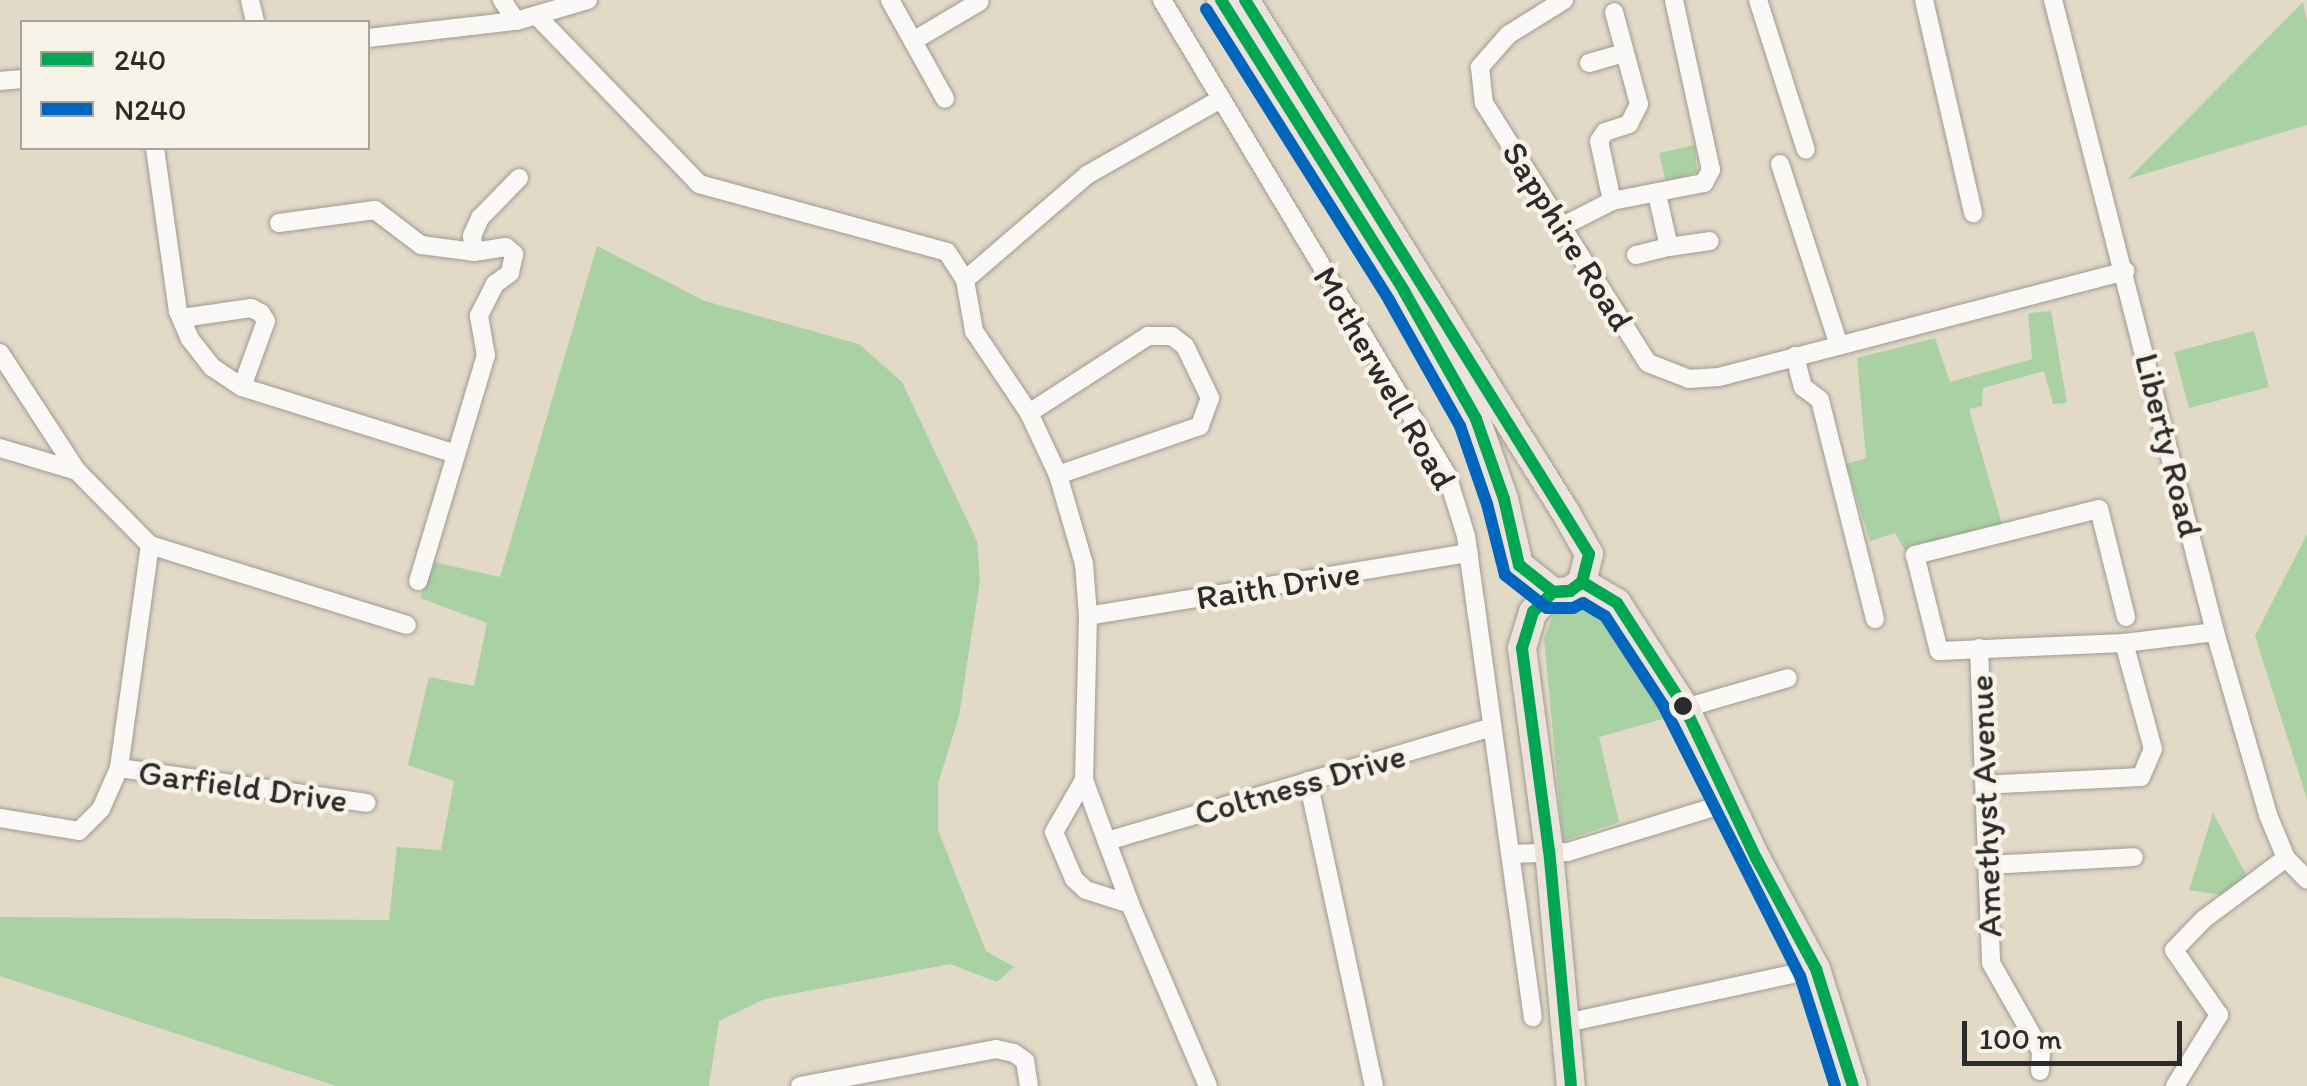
<!DOCTYPE html>
<style>
body{margin:0}
#map{position:relative;width:2307px;height:1086px;overflow:hidden;background:#e2dac7;font-family:Itim,sans-serif}
div>[style]{position:absolute}
[style*='--x']{left:calc(var(--x)*1px);top:calc(var(--y)*1px);width:calc(var(--w)*1px);rotate:calc(var(--a)*1deg)}
.green>*{inset:0;background:#aad1a4}
.roads{filter:drop-shadow(0 0 2px #9f9b91) drop-shadow(0 0 2px #9f9b91)}
.street>*{height:18px;margin:-9px;padding:0 9px;transform-origin:9px;border-radius:9px;background:#fbf9f7}
.primary>*{height:28px;margin:-14px;padding:0 14px;transform-origin:14px;border-radius:14px;background:#ebe3db}
.bus-1>*{height:12px;margin:-6px;padding:0 6px;transform-origin:6px;border-radius:6px;background:#00a651}
.bus-2>*{height:12px;margin:-6px;padding:0 6px;transform-origin:6px;border-radius:6px;background:#0065bd}
.dots>*{width:28px;height:28px;translate:-50% -50%;box-sizing:border-box;border:5px solid #f7f3e8;border-radius:50%}
span{translate:-50% -50%;white-space:nowrap;text-align:center;line-height:1.15;-webkit-text-stroke:9px #f7f3e8;paint-order:stroke}
.street-label{font-size:35px;color:#2b2b2b}
.legend{position:absolute;left:20px;top:20px;width:350px;height:130px;box-sizing:border-box;background:#f7f3e8;border:2px solid #a5a39c;margin:0;padding:12px 18px;list-style:none;font-size:30px;color:#2b2b2b}
.legend li{display:flex;align-items:center;gap:20px;height:50px}
.legend b{width:50px;border:2px solid #a5a39c}
.scale{position:absolute;left:1962px;top:1021px;width:220px;height:45px;box-sizing:border-box;border:5px solid #2b2b2b;border-top:0;padding-left:12px;font-size:30px;line-height:35px;white-space:nowrap;color:#2b2b2b;-webkit-text-stroke:8px #f7f3e8;paint-order:stroke}
</style>
<div id="map">
<div class="green">
<i style="clip-path:polygon(2303px 2px,2307px 21px,2307px 125px,2128px 179px)"></i>
<i style="clip-path:polygon(1695px 145px,1697px 172px,1666px 182px,1659px 153px)"></i>
<i style="clip-path:polygon(597px 246px,705px 301px,859px 344px,902px 382px,977px 541px,980px 580px,959px 716px,938px 784px,938px 830px,986px 951px,1014px 967px,997px 982px,950px 964px,765px 999px,719px 1021px,709px 1086px,336px 1086px,0 976px,0 917px,389px 920px,397px 847px,441px 850px,454px 781px,408px 765px,429px 677px,474px 686px,487px 623px,420px 598px,434px 562px,500px 577px)"></i>
<i style="clip-path:polygon(2051px 311px,2067px 403px,2053px 404px,2044px 371px,1983px 388px,1982px 406px,1969px 409px,2002px 524px,1907px 554px,1895px 533px,1870px 541px,1846px 464px,1866px 458px,1857px 358px,1935px 338px,1950px 382px,2032px 359px,2028px 313px)"></i>
<i style="clip-path:polygon(2254px 331px,2269px 387px,2189px 408px,2174px 352px)"></i>
<i style="clip-path:polygon(2307px 534px,2307px 799px,2255px 636px)"></i>
<i style="clip-path:polygon(1591px 603px,1607px 608px,1677px 715px,1599px 737px,1619px 822px,1563px 841px,1544px 638px,1554px 613px)"></i>
<i style="clip-path:polygon(2213px 813px,2247px 876px,2222px 895px,2189px 890px)"></i>
</div>
<div class="roads">
<div class="street">
<i style="--x:250;--y:0;--w:23;--a:77"></i>
<i style="--x:502;--y:0;--w:25;--a:56"></i>
<i style="--x:890;--y:0;--w:113;--a:60.9"></i>
<i style="--x:1162;--y:0;--w:554;--a:59.04"></i>
<i style="--x:1447;--y:475;--w:64;--a:72.7"></i>
<i style="--x:1466;--y:536;--w:486;--a:82.1"></i>
<i style="--x:1564;--y:0;--w:66;--a:148"></i>
<i style="--x:1508;--y:35;--w:43;--a:131.2"></i>
<i style="--x:1480;--y:67;--w:36;--a:84"></i>
<i style="--x:1484;--y:103;--w:307;--a:57.8"></i>
<i style="--x:1648;--y:363;--w:44;--a:21.3"></i>
<i style="--x:1689;--y:379;--w:30;--a:-4"></i>
<i style="--x:1719;--y:377;--w:420;--a:-14.6"></i>
<i style="--x:1758;--y:0;--w:157;--a:72.3"></i>
<i style="--x:1924;--y:0;--w:219;--a:77"></i>
<i style="--x:2053;--y:0;--w:652;--a:75.62"></i>
<i style="--x:2215;--y:632;--w:191;--a:73.8"></i>
<i style="--x:2268;--y:815;--w:47;--a:67.3"></i>
<i style="--x:2286;--y:858;--w:30;--a:46"></i>
<i style="--x:537;--y:16;--w:233;--a:46"></i>
<i style="--x:699;--y:184;--w:257;--a:15.3"></i>
<i style="--x:947;--y:252;--w:33;--a:57"></i>
<i style="--x:965;--y:280;--w:52;--a:80"></i>
<i style="--x:974;--y:331;--w:99;--a:56.1"></i>
<i style="--x:1029;--y:413;--w:68;--a:64.9"></i>
<i style="--x:1058;--y:475;--w:93;--a:73.7"></i>
<i style="--x:1084;--y:564;--w:52;--a:85.6"></i>
<i style="--x:1088;--y:616;--w:164;--a:91.4"></i>
<i style="--x:1084;--y:780;--w:132;--a:69.6"></i>
<i style="--x:1130;--y:904;--w:198;--a:66.8"></i>
<i style="--x:368;--y:38;--w:149;--a:-6.6"></i>
<i style="--x:516;--y:21;--w:75;--a:-16.3"></i>
<i style="--x:913;--y:41;--w:77;--a:-30.6"></i>
<i style="--x:1589;--y:63;--w:37;--a:-16"></i>
<i style="--x:0;--y:81;--w:22;--a:-5"></i>
<i style="--x:155;--y:148;--w:165;--a:82"></i>
<i style="--x:178;--y:311;--w:30;--a:67"></i>
<i style="--x:190;--y:339;--w:36;--a:52"></i>
<i style="--x:212;--y:367;--w:36;--a:34"></i>
<i style="--x:242;--y:387;--w:224;--a:17.4"></i>
<i style="--x:1780;--y:164;--w:191;--a:72"></i>
<i style="--x:1612;--y:201;--w:61;--a:-102.2"></i>
<i style="--x:1599;--y:141;--w:11;--a:-56"></i>
<i style="--x:1605;--y:132;--w:25;--a:-18"></i>
<i style="--x:1629;--y:124;--w:22;--a:-63"></i>
<i style="--x:1639;--y:104;--w:95;--a:-105.2"></i>
<i style="--x:279;--y:223;--w:97;--a:-7.7"></i>
<i style="--x:375;--y:210;--w:58;--a:37.3"></i>
<i style="--x:421;--y:245;--w:53;--a:7.5"></i>
<i style="--x:474;--y:252;--w:32;--a:-9"></i>
<i style="--x:506;--y:247;--w:11;--a:41"></i>
<i style="--x:514;--y:254;--w:19;--a:102"></i>
<i style="--x:510;--y:273;--w:19;--a:144"></i>
<i style="--x:495;--y:284;--w:36;--a:117"></i>
<i style="--x:479;--y:316;--w:40;--a:80"></i>
<i style="--x:486;--y:355;--w:236;--a:106.7"></i>
<i style="--x:1561;--y:227;--w:57;--a:-27"></i>
<i style="--x:1612;--y:201;--w:94;--a:-11.1"></i>
<i style="--x:1704;--y:183;--w:15;--a:-62"></i>
<i style="--x:1711;--y:170;--w:174;--a:-102.3"></i>
<i style="--x:1669;--y:247;--w:41;--a:-8.3"></i>
<i style="--x:474;--y:252;--w:16;--a:-97"></i>
<i style="--x:472;--y:236;--w:20;--a:-66"></i>
<i style="--x:480;--y:218;--w:56;--a:-45.7"></i>
<i style="--x:1636;--y:255;--w:34;--a:-14"></i>
<i style="--x:1669;--y:247;--w:54;--a:-102.8"></i>
<i style="--x:965;--y:280;--w:161;--a:-40.7"></i>
<i style="--x:1087;--y:175;--w:154;--a:-29.6"></i>
<i style="--x:182;--y:318;--w:70;--a:-8.2"></i>
<i style="--x:251;--y:308;--w:11;--a:27"></i>
<i style="--x:261;--y:313;--w:9;--a:58"></i>
<i style="--x:266;--y:321;--w:70;--a:110"></i>
<i style="--x:0;--y:353;--w:141;--a:56.9"></i>
<i style="--x:1795;--y:356;--w:32;--a:76"></i>
<i style="--x:1803;--y:387;--w:21;--a:37"></i>
<i style="--x:1820;--y:400;--w:226;--a:75.9"></i>
<i style="--x:1029;--y:413;--w:142;--a:-32.9"></i>
<i style="--x:1148;--y:336;--w:24;--a:0"></i>
<i style="--x:1172;--y:336;--w:16;--a:38"></i>
<i style="--x:1185;--y:346;--w:58;--a:64.3"></i>
<i style="--x:1210;--y:398;--w:30;--a:110"></i>
<i style="--x:1200;--y:426;--w:150;--a:161"></i>
<i style="--x:0;--y:448;--w:80;--a:16.6"></i>
<i style="--x:77;--y:471;--w:104;--a:45.4"></i>
<i style="--x:150;--y:545;--w:269;--a:17.3"></i>
<i style="--x:1088;--y:616;--w:386;--a:-9.4"></i>
<i style="--x:2126;--y:617;--w:111;--a:-104"></i>
<i style="--x:2099;--y:509;--w:190;--a:166"></i>
<i style="--x:1915;--y:555;--w:99;--a:76"></i>
<i style="--x:1939;--y:651;--w:185;--a:-2.5"></i>
<i style="--x:2124;--y:643;--w:92;--a:-6.9"></i>
<i style="--x:1979;--y:648;--w:315;--a:87.8"></i>
<i style="--x:1991;--y:963;--w:101;--a:60.4"></i>
<i style="--x:2041;--y:1051;--w:20;--a:93"></i>
<i style="--x:1685;--y:708;--w:107;--a:-16.2"></i>
<i style="--x:119;--y:768;--w:250;--a:8"></i>
<i style="--x:1084;--y:780;--w:60;--a:120"></i>
<i style="--x:1054;--y:832;--w:51;--a:66.9"></i>
<i style="--x:1074;--y:879;--w:16;--a:43"></i>
<i style="--x:1086;--y:890;--w:46;--a:17.7"></i>
<i style="--x:1308;--y:781;--w:312;--a:77.8"></i>
<i style="--x:2000;--y:784;--w:141;--a:-2.8"></i>
<i style="--x:2141;--y:777;--w:30;--a:-67"></i>
<i style="--x:2153;--y:749;--w:110;--a:-105.3"></i>
<i style="--x:0;--y:818;--w:80;--a:9.3"></i>
<i style="--x:79;--y:831;--w:31;--a:-45"></i>
<i style="--x:101;--y:809;--w:45;--a:-66.3"></i>
<i style="--x:119;--y:768;--w:225;--a:-82.1"></i>
<i style="--x:1107;--y:841;--w:402;--a:-16.5"></i>
<i style="--x:1510;--y:854;--w:58;--a:-2"></i>
<i style="--x:1568;--y:852;--w:170;--a:-17.1"></i>
<i style="--x:1988;--y:865;--w:146;--a:-3.1"></i>
<i style="--x:1566;--y:1023;--w:256;--a:-12.2"></i>
<i style="--x:800;--y:1086;--w:199;--a:-10.7"></i>
<i style="--x:996;--y:1049;--w:18;--a:13"></i>
<i style="--x:1014;--y:1053;--w:14;--a:36"></i>
<i style="--x:1025;--y:1061;--w:25;--a:81"></i>
<i style="--x:2175;--y:1086;--w:84;--a:-58.2"></i>
<i style="--x:2219;--y:1015;--w:79;--a:-124.7"></i>
<i style="--x:2174;--y:950;--w:43;--a:-45.9"></i>
<i style="--x:2204;--y:919;--w:102;--a:-36.6"></i>
</div>
<div class="primary">
<i style="--x:1221;--y:0;--w:344;--a:57.8"></i>
<i style="--x:1404;--y:291;--w:147;--a:60.6"></i>
<i style="--x:1476;--y:419;--w:85;--a:70.7"></i>
<i style="--x:1504;--y:499;--w:68;--a:77.2"></i>
<i style="--x:1519;--y:565;--w:43;--a:38.5"></i>
<i style="--x:1553;--y:592;--w:17;--a:-3"></i>
<i style="--x:1570;--y:591;--w:15;--a:-37"></i>
<i style="--x:1582;--y:582;--w:29;--a:-76"></i>
<i style="--x:1589;--y:554;--w:47;--a:-119.3"></i>
<i style="--x:1566;--y:513;--w:605;--a:-122.04"></i>
<i style="--x:1582;--y:582;--w:41;--a:31"></i>
<i style="--x:1617;--y:603;--w:125;--a:57.1"></i>
<i style="--x:1685;--y:708;--w:166;--a:64.7"></i>
<i style="--x:1756;--y:858;--w:126;--a:61.6"></i>
<i style="--x:1816;--y:969;--w:123;--a:72.5"></i>
<i style="--x:1553;--y:592;--w:28;--a:135"></i>
<i style="--x:1533;--y:612;--w:38;--a:107"></i>
<i style="--x:1522;--y:648;--w:205;--a:82.4"></i>
<i style="--x:1549;--y:851;--w:236;--a:84.7"></i>
</div>
</div>
<div class="bus-1">
<i style="--x:1221;--y:0;--w:344;--a:57.8"></i>
<i style="--x:1404;--y:291;--w:147;--a:60.6"></i>
<i style="--x:1476;--y:419;--w:85;--a:70.7"></i>
<i style="--x:1504;--y:499;--w:68;--a:77.2"></i>
<i style="--x:1519;--y:565;--w:43;--a:38.5"></i>
<i style="--x:1553;--y:592;--w:17;--a:-3"></i>
<i style="--x:1570;--y:591;--w:15;--a:-37"></i>
<i style="--x:1582;--y:582;--w:29;--a:-76"></i>
<i style="--x:1589;--y:554;--w:652;--a:-121.84"></i>
<i style="--x:1582;--y:582;--w:41;--a:31"></i>
<i style="--x:1617;--y:603;--w:125;--a:57.1"></i>
<i style="--x:1685;--y:708;--w:166;--a:64.7"></i>
<i style="--x:1756;--y:858;--w:126;--a:61.6"></i>
<i style="--x:1816;--y:969;--w:123;--a:72.5"></i>
<i style="--x:1571;--y:1086;--w:236;--a:-95.3"></i>
<i style="--x:1549;--y:851;--w:205;--a:-97.6"></i>
<i style="--x:1522;--y:648;--w:38;--a:-73"></i>
<i style="--x:1533;--y:612;--w:28;--a:-45"></i>
<i style="--x:1553;--y:592;--w:17;--a:-3"></i>
<i style="--x:1570;--y:591;--w:15;--a:-37"></i>
</div>
<div class="bus-2">
<i style="--x:1206;--y:9;--w:344;--a:57.8"></i>
<i style="--x:1389;--y:300;--w:145;--a:60.6"></i>
<i style="--x:1460;--y:426;--w:83;--a:70.9"></i>
<i style="--x:1487;--y:504;--w:73;--a:75.8"></i>
<i style="--x:1505;--y:575;--w:53;--a:38.2"></i>
<i style="--x:1547;--y:608;--w:26;--a:0"></i>
<i style="--x:1573;--y:608;--w:11;--a:-27"></i>
<i style="--x:1583;--y:603;--w:26;--a:31"></i>
<i style="--x:1605;--y:616;--w:106;--a:56.9"></i>
<i style="--x:1663;--y:705;--w:304;--a:63.2"></i>
<i style="--x:1800;--y:976;--w:115;--a:72.3"></i>
</div>
<div class="dots">
<i style="left:1683px;top:706px;background:#2b2b2b"></i>
</div>
<div class="street-label">
<span style="left:1568px;top:236px;rotate:58deg">Sapphire Road</span>
<span style="left:1385px;top:378px;rotate:60deg">Motherwell Road</span>
<span style="left:2169px;top:445px;rotate:76deg">Liberty Road</span>
<span style="left:1278px;top:585px;rotate:-9deg">Raith Drive</span>
<span style="left:1300px;top:784px;rotate:-16deg">Coltness Drive</span>
<span style="left:243px;top:786px;rotate:8deg">Garfield Drive</span>
<span style="left:1985px;top:806px;rotate:-92deg">Amethyst Avenue</span>
</div>
<ul class="legend">
<li><b style="height:12px;background:#00a651"></b>240</li>
<li><b style="height:12px;background:#0065bd"></b>N240</li>
</ul>
<div class="scale">100 m</div>
</div>
